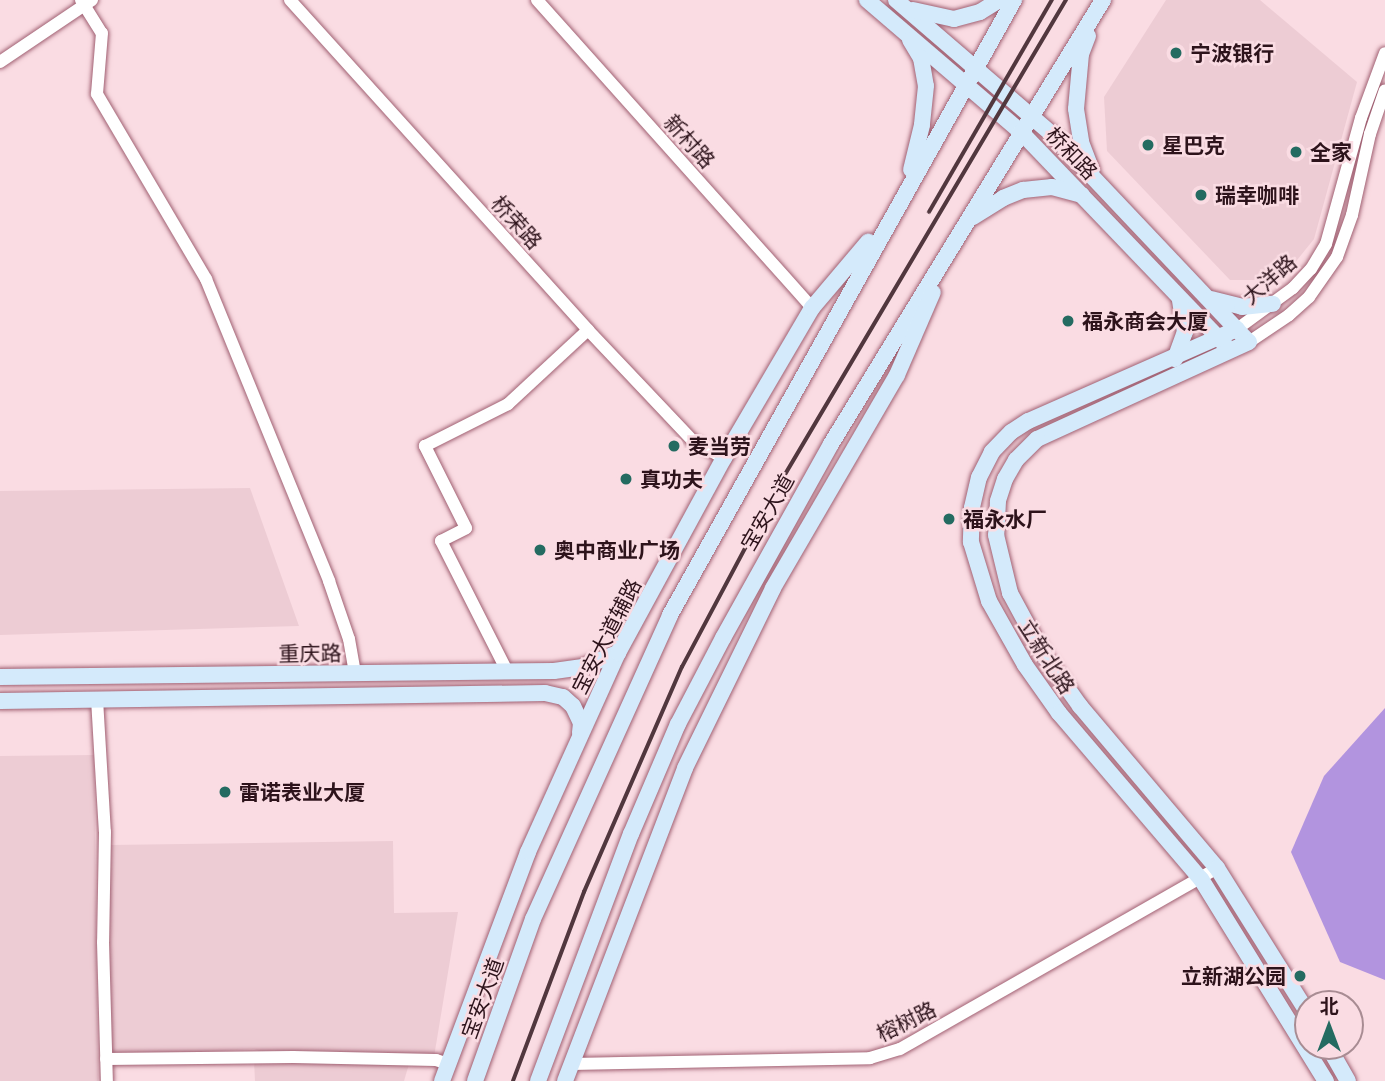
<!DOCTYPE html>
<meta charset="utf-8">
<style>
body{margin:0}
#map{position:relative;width:1385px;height:1081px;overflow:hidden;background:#fadce3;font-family:Mulish,"Noto Sans SC",sans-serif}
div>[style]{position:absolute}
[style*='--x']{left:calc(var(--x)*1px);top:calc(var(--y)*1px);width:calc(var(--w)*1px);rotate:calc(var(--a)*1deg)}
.built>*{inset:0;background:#edccd4}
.water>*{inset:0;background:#b294df}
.roads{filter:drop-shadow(0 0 2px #a06072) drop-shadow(0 0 2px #a06072)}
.minor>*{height:12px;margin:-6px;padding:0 6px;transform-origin:6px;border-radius:6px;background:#fff}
.major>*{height:16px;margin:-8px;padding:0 8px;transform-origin:8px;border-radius:8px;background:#d4eafb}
.rail>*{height:3.5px;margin:-1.75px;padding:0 1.75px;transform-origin:1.75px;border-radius:1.75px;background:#51373e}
.dots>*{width:19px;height:19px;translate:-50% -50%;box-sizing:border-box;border:4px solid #fadce3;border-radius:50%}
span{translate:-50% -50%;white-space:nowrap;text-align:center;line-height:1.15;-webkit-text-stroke:5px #fadce3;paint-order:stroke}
.poi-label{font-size:21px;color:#2d131b;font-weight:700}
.left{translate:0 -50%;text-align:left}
.right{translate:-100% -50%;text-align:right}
.street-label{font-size:21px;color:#2d131b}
.north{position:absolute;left:1294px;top:990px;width:70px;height:70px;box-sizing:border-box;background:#fadce3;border:2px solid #a88c93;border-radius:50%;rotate:0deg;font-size:19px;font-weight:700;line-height:28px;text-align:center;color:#2d131b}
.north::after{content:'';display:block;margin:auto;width:24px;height:32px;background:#246b61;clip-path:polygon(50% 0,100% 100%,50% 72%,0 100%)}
</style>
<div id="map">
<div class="built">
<i style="clip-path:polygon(1166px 0,1260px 0,1357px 82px,1314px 239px,1281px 280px,1230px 280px,1107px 151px,1104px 97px)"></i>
<i style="clip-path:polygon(250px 488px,299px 626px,0 635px,0 491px)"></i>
<i style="clip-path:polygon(94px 755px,98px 1081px,0 1081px,0 756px)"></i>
<i style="clip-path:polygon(393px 841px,394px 913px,458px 912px,434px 1057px,269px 1055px,254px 1049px,110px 1057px,110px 845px)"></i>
<i style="clip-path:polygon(254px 1060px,409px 1064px,404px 1081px,255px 1081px)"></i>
</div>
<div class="water">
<i style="clip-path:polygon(1385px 708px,1385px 980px,1340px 962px,1291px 852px,1324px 776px)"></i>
</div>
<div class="roads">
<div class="minor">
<i style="--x:81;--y:0;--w:39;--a:58"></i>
<i style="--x:102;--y:33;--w:61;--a:94.7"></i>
<i style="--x:97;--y:94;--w:215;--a:59.5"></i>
<i style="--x:206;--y:279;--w:326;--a:67.8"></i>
<i style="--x:329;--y:581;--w:61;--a:71"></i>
<i style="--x:349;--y:639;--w:35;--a:80"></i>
<i style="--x:290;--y:0;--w:445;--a:47.9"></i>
<i style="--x:588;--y:330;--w:153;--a:46.6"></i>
<i style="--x:693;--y:441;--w:35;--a:29"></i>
<i style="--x:537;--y:0;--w:413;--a:48.2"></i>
<i style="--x:0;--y:62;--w:111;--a:-34"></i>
<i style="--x:1237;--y:329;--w:69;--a:-36.2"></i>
<i style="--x:1293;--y:288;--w:26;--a:-47"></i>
<i style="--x:1311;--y:269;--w:29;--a:-59"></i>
<i style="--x:1326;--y:244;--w:131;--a:-74.5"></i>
<i style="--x:1361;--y:118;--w:69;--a:-69.7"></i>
<i style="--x:1249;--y:342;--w:48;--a:-34"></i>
<i style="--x:1289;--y:315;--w:27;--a:-42"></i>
<i style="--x:1309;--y:297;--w:49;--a:-55"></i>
<i style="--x:1337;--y:257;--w:45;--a:-70.3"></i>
<i style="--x:1352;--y:215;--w:83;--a:-77.5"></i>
<i style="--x:1370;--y:134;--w:46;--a:-71.2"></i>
<i style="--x:507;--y:671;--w:146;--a:-116.9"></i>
<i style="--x:441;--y:541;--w:28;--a:-27"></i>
<i style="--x:466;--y:528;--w:92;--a:-116.6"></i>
<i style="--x:425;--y:446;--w:93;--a:-26.8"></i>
<i style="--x:508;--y:404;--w:109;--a:-42.8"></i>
<i style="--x:97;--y:699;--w:133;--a:86.6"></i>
<i style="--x:105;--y:832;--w:110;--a:91"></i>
<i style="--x:103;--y:942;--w:139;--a:88.4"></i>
<i style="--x:106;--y:1059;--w:187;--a:-0.6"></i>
<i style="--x:293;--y:1057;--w:143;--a:1.2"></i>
<i style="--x:436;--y:1060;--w:13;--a:18"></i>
<i style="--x:571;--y:1064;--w:299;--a:-1.1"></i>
<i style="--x:870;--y:1058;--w:31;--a:-17"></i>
<i style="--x:900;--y:1049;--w:365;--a:-29.7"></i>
</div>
<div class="major">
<i style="--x:867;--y:0;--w:203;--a:40.6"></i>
<i style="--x:1021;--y:132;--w:295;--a:46.2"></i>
<i style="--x:896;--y:0;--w:206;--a:40.7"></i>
<i style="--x:1052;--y:134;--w:286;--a:46.6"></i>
<i style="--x:1249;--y:342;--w:233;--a:155.4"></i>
<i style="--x:1037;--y:439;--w:30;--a:135"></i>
<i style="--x:1016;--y:460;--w:22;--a:120"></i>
<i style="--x:1005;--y:479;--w:23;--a:108"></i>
<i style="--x:998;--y:501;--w:34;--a:93"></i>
<i style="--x:996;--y:535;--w:60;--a:76.4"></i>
<i style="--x:1010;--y:593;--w:69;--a:61.6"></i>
<i style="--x:1043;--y:654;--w:64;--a:54.6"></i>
<i style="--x:1080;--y:706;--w:212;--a:49.8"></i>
<i style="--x:1217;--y:868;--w:171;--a:57.9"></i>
<i style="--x:913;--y:10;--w:42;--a:12.4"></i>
<i style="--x:954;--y:19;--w:27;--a:-15"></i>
<i style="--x:980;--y:12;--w:22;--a:-32"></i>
<i style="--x:1088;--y:36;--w:19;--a:111"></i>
<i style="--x:1081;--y:54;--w:55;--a:95.2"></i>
<i style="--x:1076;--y:109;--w:33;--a:81"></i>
<i style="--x:1081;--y:142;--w:30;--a:69"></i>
<i style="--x:910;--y:40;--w:21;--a:59"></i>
<i style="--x:921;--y:58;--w:28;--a:80"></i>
<i style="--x:926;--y:86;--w:39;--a:96"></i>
<i style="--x:922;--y:125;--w:46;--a:103.7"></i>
<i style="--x:973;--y:217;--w:36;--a:-32"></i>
<i style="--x:1003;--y:198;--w:22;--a:-22"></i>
<i style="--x:1023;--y:190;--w:29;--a:-6"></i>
<i style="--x:1052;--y:187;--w:31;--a:15"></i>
<i style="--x:1211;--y:299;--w:32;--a:14"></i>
<i style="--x:1242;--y:307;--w:31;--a:-6"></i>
<i style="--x:1237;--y:329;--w:228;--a:156.2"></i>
<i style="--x:1028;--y:421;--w:20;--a:147"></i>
<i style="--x:1011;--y:432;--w:28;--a:134"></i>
<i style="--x:992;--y:452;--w:28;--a:117"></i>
<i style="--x:979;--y:477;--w:32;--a:103"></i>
<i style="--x:972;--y:508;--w:34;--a:92"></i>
<i style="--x:971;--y:542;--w:62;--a:73"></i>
<i style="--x:989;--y:601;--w:73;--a:60.6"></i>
<i style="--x:1025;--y:665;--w:59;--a:54.7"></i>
<i style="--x:1059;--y:713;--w:218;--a:49.5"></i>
<i style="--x:1201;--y:879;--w:238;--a:58.3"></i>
<i style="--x:1175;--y:359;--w:29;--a:-70"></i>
<i style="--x:1185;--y:332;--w:33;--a:-99"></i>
<i style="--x:0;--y:677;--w:554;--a:-0.62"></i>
<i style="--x:554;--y:671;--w:29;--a:-8"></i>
<i style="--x:583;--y:667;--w:38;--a:-22"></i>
<i style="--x:0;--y:701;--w:545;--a:-0.84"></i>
<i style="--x:545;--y:693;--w:18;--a:13"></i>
<i style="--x:563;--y:697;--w:13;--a:42"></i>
<i style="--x:573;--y:706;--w:19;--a:65"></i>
<i style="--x:581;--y:723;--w:10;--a:96"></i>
<i style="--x:1328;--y:1046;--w:40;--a:60.3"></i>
<i style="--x:442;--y:1081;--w:245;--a:-69.4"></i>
<i style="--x:528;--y:852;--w:218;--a:-65.7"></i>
<i style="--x:618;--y:653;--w:222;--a:-61.5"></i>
<i style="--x:724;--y:458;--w:174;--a:-59.6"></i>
<i style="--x:812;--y:308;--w:87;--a:-49.7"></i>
<i style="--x:475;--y:1081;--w:172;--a:-70.3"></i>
<i style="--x:533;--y:919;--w:333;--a:-65.7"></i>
<i style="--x:670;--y:615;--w:705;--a:-60.78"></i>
<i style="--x:538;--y:1081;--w:264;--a:-69.4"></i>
<i style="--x:631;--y:834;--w:120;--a:-66.9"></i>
<i style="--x:678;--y:724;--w:97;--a:-62.4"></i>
<i style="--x:723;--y:638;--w:222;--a:-60.9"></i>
<i style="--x:831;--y:444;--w:521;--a:-58.51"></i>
<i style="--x:565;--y:1081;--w:335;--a:-69"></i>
<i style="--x:685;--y:768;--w:200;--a:-63.9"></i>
<i style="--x:773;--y:588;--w:246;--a:-59.8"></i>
<i style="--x:897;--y:375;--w:90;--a:-66.6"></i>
</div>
</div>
<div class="rail">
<i style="--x:929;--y:212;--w:245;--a:-59.9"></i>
<i style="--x:513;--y:1081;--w:202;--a:-69.4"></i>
<i style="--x:584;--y:892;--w:245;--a:-66.5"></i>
<i style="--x:682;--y:667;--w:208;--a:-62"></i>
<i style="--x:780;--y:483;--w:561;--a:-59.37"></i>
</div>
<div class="dots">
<i style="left:1176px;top:53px;background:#246b61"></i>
<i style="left:1148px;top:145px;background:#246b61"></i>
<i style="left:1296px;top:152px;background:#246b61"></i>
<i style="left:1201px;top:195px;background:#246b61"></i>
<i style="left:1068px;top:321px;background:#246b61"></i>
<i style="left:674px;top:446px;background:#246b61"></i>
<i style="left:626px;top:479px;background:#246b61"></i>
<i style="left:949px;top:519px;background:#246b61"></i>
<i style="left:540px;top:550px;background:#246b61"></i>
<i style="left:225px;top:792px;background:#246b61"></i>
<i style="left:1300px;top:976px;background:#246b61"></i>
</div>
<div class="poi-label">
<span class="left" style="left:1190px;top:53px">宁波银行</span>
<span class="left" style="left:1162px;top:145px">星巴克</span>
<span class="left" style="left:1310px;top:152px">全家</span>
<span class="left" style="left:1215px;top:195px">瑞幸咖啡</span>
<span class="left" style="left:1082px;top:321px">福永商会大厦</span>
<span class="left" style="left:688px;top:446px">麦当劳</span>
<span class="left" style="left:640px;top:479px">真功夫</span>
<span class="left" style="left:963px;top:519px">福永水厂</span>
<span class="left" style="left:554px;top:550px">奥中商业广场</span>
<span class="left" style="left:239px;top:792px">雷诺表业大厦</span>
<span class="right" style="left:1286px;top:976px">立新湖公园</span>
</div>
<div class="street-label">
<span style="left:690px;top:141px;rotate:48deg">新村路</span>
<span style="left:1072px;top:153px;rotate:46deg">桥和路</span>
<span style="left:517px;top:222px;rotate:48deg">桥荣路</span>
<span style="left:1269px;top:279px;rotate:-41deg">大洋路</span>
<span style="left:767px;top:512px;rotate:-60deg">宝安大道</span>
<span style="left:606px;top:636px;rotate:-63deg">宝安大道辅路</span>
<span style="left:310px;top:653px;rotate:-1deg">重庆路</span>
<span style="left:1047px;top:656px;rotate:57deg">立新北路</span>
<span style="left:482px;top:998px;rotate:-70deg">宝安大道</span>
<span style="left:906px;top:1021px;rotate:-26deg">榕树路</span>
</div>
<div class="north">北</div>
</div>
